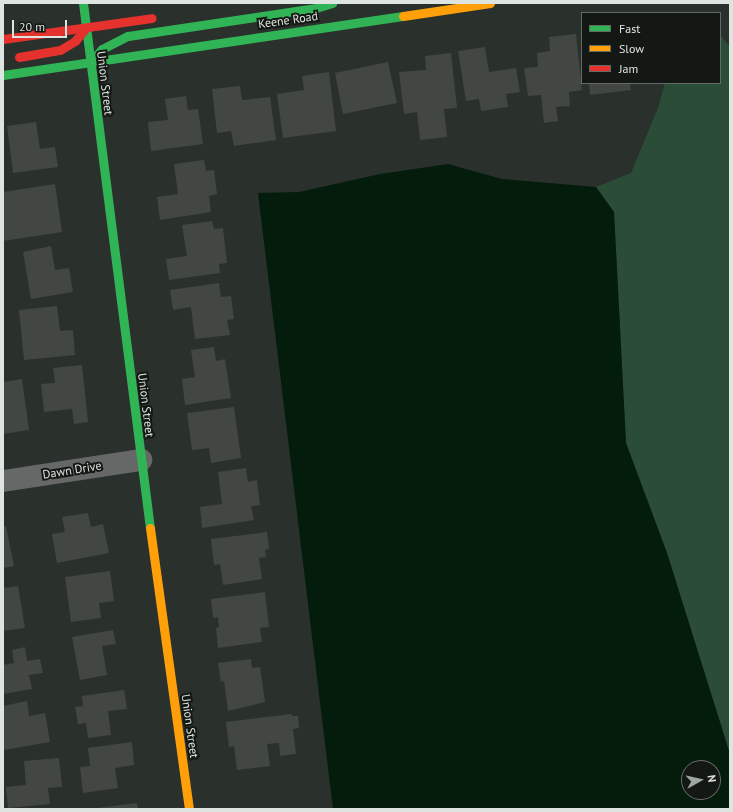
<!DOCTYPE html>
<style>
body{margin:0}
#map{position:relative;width:733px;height:812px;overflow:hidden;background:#2a302c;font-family:"PT Sans",sans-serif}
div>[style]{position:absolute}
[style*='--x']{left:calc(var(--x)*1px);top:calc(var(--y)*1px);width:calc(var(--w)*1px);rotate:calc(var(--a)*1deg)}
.green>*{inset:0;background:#2b4d37}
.water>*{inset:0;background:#041c0b}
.building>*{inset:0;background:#424744}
.street>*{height:22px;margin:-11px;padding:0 11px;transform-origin:11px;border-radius:11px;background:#666867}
.fast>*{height:9px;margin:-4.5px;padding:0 4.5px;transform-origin:4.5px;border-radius:4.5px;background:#30b455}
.slow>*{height:9px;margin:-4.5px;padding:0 4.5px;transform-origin:4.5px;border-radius:4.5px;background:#ff9f0a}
.jam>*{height:9px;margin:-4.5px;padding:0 4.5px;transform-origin:4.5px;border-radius:4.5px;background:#e5322d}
span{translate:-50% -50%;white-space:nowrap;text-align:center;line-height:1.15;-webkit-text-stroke:4px #141815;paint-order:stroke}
.street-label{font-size:12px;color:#dee4e0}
.frame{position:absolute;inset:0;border:4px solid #dee4e0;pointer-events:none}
.legend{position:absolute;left:581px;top:12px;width:140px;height:72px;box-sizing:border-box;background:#141815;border:1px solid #656a66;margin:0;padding:5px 7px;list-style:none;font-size:12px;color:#dee4e0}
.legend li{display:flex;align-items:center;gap:8px;height:20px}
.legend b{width:20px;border:1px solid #656a66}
.north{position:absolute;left:681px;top:760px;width:40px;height:40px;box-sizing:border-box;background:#141815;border:1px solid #656a66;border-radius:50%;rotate:82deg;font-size:11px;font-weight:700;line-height:16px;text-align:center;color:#dee4e0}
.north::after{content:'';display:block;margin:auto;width:14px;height:18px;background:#9fa5a1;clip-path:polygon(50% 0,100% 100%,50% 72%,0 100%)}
.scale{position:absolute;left:12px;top:20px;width:55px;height:18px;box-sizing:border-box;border:2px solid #dee4e0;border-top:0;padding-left:5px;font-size:12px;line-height:14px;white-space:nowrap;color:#dee4e0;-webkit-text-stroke:3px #141815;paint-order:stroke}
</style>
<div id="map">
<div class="green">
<i style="clip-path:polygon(720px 35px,730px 47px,730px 754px,667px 553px,626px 443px,614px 212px,596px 187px,631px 173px,658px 108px,665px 83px,720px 83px)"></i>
</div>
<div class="water">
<i style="clip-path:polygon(evenodd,448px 164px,502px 179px,596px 187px,614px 212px,626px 443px,667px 553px,730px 754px,730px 809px,333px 809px,258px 193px,299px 192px,380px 174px,448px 164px,689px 768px,713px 768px,713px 792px,689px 792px,689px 768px)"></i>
</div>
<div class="building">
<i style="clip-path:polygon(576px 34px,582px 90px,569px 92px,570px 106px,556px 107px,558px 121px,544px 123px,541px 95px,528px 96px,524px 68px,538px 67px,537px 53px,550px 51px,549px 37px)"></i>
<i style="clip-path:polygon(485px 47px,489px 72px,516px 68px,520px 92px,506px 94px,508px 107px,481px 111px,479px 99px,466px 101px,458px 51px)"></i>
<i style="clip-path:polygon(451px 53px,457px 108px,444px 109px,447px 137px,420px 140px,417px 112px,404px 114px,399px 72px,426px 70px,425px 56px)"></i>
<i style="clip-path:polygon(388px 62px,397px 103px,343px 114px,335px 73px)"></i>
<i style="clip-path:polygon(329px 72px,336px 131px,283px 138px,277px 94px,304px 90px,302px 76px)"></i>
<i style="clip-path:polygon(589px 83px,630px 83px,631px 90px,590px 95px)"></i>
<i style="clip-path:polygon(240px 86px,242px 100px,270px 97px,276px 140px,234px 146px,231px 131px,217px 133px,212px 89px)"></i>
<i style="clip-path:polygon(186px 96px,188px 110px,198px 109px,203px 144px,151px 151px,148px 122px,168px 120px,165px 99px)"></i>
<i style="clip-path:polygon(36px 122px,40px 149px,55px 147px,58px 167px,13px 173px,7px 126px)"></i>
<i style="clip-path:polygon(204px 160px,206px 171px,214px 170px,217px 194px,209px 196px,211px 212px,160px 220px,157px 197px,178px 194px,174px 164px)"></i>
<i style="clip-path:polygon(55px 184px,62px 232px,3px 241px,3px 192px)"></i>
<i style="clip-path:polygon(212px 221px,214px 229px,223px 228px,227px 263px,219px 264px,220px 273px,169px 280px,166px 259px,187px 256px,182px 225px)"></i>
<i style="clip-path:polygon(51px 246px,55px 270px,69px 268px,73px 292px,31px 299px,23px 252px)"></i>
<i style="clip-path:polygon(219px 283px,221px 297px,231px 296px,234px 319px,227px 320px,230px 335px,195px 339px,191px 307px,173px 310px,170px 290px)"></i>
<i style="clip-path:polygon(57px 306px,60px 331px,73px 330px,75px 355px,24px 360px,19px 310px)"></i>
<i style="clip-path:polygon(214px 347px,216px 361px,225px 359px,231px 398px,185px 405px,182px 379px,195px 377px,191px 350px)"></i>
<i style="clip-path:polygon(82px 365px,88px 422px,74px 424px,72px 409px,44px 412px,41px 384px,55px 383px,53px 368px)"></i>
<i style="clip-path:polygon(22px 379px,29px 430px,3px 434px,3px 382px)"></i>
<i style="clip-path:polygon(234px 407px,241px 458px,211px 463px,209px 448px,192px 450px,187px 413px)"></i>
<i style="clip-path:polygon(246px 468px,248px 482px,257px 480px,260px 505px,251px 506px,254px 520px,202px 528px,200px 507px,222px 504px,218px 472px)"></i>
<i style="clip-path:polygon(88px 513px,91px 527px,103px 524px,109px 553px,57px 563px,52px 534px,65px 532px,62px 517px)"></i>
<i style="clip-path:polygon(3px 526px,6px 526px,14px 566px,3px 568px)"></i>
<i style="clip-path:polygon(267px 532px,269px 549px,265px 550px,266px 557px,259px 558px,262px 579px,223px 585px,220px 564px,214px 565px,211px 539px)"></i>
<i style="clip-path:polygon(110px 571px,114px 601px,99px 603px,101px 618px,71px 622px,65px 577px)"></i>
<i style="clip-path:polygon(18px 586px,25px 628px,3px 631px,3px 588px)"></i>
<i style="clip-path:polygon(265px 592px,269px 627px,260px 628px,262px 642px,218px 648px,216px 628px,219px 627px,218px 617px,213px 618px,211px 599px)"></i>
<i style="clip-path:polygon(113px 630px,116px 644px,102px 646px,107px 675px,80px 680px,72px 637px)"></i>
<i style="clip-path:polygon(25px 647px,27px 661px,40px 659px,43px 673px,29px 675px,32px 689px,3px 694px,3px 665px,14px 663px,12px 650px)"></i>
<i style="clip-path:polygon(251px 659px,252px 668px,260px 667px,265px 702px,228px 711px,224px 681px,221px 682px,218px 663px)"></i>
<i style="clip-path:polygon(124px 690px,127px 709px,108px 711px,111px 735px,88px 738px,86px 723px,78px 724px,75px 707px,83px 706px,82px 696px)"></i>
<i style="clip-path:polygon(27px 701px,29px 716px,45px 713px,50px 742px,4px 750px,3px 706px)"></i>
<i style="clip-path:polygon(291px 714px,292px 716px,298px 716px,299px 728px,293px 729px,296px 754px,280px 756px,279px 743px,267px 744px,270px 766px,237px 770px,234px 746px,229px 747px,226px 722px)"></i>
<i style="clip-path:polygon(132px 742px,134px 765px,115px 768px,118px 788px,83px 793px,80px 767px,90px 766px,88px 748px)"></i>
<i style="clip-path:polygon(59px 758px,62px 787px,48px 788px,50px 804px,8px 808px,6px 787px,26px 785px,24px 761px)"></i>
<i style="clip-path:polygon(137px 803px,138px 809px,97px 809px,97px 808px)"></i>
</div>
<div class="street">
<i style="--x:3;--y:481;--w:140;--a:-8.7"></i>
</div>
<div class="fast">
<i style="--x:83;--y:3;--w:529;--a:82.73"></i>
<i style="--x:91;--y:62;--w:17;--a:-50"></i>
<i style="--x:102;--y:49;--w:29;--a:-27"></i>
<i style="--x:128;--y:36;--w:190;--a:-8.5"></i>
<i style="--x:316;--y:8;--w:17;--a:-17"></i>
<i style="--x:3;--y:75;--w:404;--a:-8.4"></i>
</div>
<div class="slow">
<i style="--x:403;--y:16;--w:88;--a:-8.5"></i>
<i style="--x:150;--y:528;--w:284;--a:82.1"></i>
</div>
<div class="jam">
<i style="--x:3;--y:39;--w:150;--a:-8"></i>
<i style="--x:19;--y:57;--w:42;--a:-9.7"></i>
<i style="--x:60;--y:50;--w:17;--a:-31"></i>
<i style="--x:75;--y:41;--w:17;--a:-50"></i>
</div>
<div class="street-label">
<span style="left:288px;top:20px;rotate:-8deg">Keene Road</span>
<span style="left:105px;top:83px;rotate:83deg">Union Street</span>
<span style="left:146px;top:405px;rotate:83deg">Union Street</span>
<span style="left:72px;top:470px;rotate:-9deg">Dawn Drive</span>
<span style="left:190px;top:726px;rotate:82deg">Union Street</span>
</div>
<div class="frame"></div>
<ul class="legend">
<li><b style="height:5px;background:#30b455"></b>Fast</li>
<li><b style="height:5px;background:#ff9f0a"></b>Slow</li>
<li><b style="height:5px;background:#e5322d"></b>Jam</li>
</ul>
<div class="north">N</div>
<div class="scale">20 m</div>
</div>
